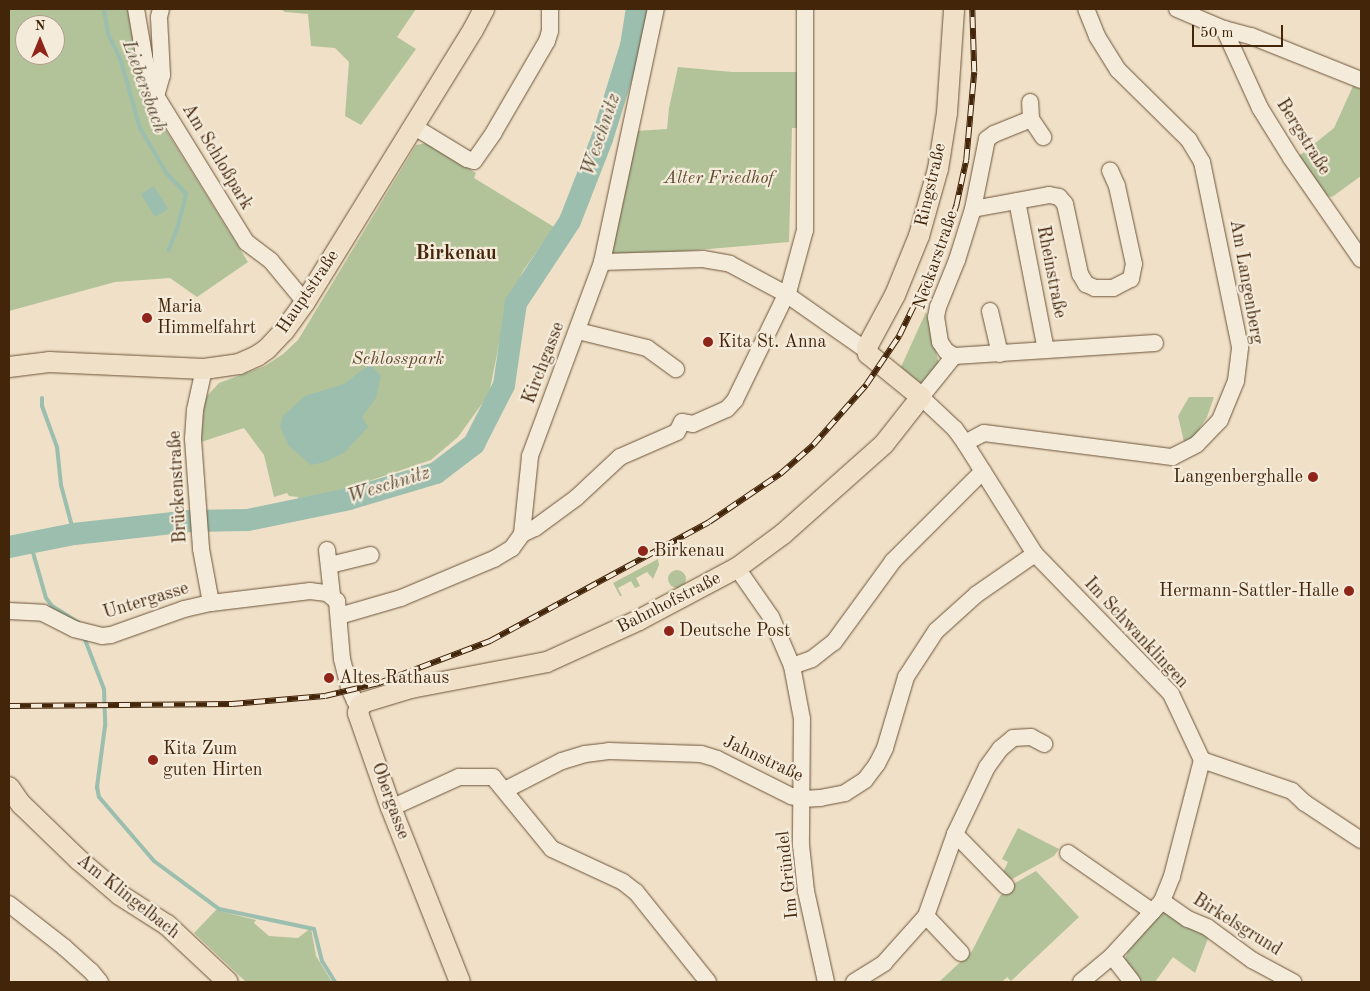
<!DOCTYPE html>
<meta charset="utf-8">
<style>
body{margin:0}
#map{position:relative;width:1370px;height:991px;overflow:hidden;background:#efe0c7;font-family:"Old Standard TT",serif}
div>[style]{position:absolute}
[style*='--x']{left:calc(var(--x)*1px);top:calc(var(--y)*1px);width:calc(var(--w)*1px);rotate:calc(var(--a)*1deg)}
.green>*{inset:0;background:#b2c39a}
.round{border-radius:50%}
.water>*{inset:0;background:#9bbeae}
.stream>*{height:4px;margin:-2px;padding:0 2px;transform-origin:2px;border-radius:2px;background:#9bbeae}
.river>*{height:22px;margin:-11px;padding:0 11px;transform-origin:11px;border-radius:11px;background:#9bbeae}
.roads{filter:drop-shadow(0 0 1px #6e5439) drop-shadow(0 0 1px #6e5439)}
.minor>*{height:16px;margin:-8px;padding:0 8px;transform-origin:8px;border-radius:8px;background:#f5ebdb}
.major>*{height:20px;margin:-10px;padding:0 10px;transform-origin:10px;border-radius:10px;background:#efe0c7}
.rail>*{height:5.5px;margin-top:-2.75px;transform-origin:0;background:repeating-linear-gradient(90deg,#f5ebdb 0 11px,#43250a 0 22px);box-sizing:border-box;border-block:1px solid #43250a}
.dots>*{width:14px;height:14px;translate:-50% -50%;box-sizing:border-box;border:2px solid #f5ebdb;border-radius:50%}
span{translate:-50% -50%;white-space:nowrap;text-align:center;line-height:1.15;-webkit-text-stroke:4.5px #f5ebdb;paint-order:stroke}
.street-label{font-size:18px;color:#43250a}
.park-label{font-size:18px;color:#5f4c2e;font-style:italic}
.poi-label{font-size:18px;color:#43250a}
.left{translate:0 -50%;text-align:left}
.right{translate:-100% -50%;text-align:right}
.water-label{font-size:19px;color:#594b33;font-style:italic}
.quarter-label{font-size:20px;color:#43250a;font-weight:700}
.frame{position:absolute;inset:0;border:10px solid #43250a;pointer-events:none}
.north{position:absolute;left:15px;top:15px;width:50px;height:50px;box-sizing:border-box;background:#f5ebdb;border:1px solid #ae9c87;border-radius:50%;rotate:0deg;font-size:14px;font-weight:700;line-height:20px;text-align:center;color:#43250a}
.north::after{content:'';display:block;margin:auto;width:18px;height:22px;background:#8f2418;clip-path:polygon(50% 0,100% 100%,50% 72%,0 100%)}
.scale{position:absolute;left:1192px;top:25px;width:91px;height:22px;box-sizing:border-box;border:2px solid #43250a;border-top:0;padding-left:6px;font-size:15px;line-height:18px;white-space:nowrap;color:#43250a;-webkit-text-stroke:4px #f5ebdb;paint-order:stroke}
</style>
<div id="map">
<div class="green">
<i style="clip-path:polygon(evenodd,9px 9px,129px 9px,149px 103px,248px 262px,197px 297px,170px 278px,115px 282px,9px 311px,9px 9px,25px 25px,55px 25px,55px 55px,25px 55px,25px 25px)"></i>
<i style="clip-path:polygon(281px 9px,416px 9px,397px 37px,416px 49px,361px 125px,345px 116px,349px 62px,335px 48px,311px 46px,308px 14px,285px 12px)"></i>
<i style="clip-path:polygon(678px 67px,732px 72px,802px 72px,802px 128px,792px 128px,789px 242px,615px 257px,609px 250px,636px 131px,667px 129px,669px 108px)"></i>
<i style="clip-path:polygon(1353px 86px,1361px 89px,1361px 176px,1332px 197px,1327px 196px,1299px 156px,1334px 128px)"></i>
<i style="clip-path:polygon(426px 143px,476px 173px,474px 178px,554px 227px,523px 271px,510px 298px,504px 319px,489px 394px,458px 437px,431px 460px,313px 500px,298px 501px,298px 497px,289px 496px,287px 493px,274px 497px,264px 455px,244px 428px,201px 442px,204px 404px,207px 396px,219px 383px,265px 366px,283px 354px,298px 340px,416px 145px)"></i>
<i style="clip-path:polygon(926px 312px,939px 364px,923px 385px,901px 367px)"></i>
<i style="clip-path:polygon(1189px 397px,1214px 397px,1207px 417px,1191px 442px,1184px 442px,1178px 416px)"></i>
<i style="clip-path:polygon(658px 559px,659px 565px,653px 579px,647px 572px,636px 578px,640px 586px,635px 588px,631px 581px,618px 588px,622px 596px,620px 596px,613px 583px)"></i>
<i class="round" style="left:668px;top:570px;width:18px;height:18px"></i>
<i style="clip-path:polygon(1018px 828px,1059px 849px,1054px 856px,1012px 879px,1004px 880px,1001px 876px,1008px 862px,1002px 859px)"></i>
<i style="clip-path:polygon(1036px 871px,1079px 917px,1011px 981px,1007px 977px,1002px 982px,939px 982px,972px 951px,1000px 896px,1015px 883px)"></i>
<i style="clip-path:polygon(1164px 909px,1210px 933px,1195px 973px,1173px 957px,1155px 982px,1137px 982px,1127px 967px,1125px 959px,1128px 951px)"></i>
<i style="clip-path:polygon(216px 910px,256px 920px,254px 923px,269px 936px,298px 938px,311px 928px,316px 956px,332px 982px,246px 982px,194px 933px)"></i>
</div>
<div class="water">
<i style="clip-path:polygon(154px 186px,168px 209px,155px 217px,141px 194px)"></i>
<i style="clip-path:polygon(370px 364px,381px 376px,376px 398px,362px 417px,368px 427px,345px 452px,325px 462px,311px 465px,289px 446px,280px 427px,283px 416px,305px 396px,344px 384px)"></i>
</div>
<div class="stream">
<i style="--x:104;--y:9;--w:25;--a:81"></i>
<i style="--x:108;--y:34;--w:30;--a:64"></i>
<i style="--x:121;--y:61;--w:70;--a:74.2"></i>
<i style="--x:140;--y:128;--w:53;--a:59.6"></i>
<i style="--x:167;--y:174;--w:28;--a:46"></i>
<i style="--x:186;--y:194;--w:33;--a:104"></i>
<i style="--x:178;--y:226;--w:26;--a:111"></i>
<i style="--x:42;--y:398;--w:8;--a:90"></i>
<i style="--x:42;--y:406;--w:44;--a:69.9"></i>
<i style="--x:57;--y:447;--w:38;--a:84"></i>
<i style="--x:61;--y:485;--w:51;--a:75.1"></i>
<i style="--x:30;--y:542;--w:58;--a:74.1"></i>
<i style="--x:46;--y:598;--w:10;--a:53"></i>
<i style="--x:52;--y:606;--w:31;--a:32"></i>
<i style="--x:78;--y:622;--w:4;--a:63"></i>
<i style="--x:84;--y:637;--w:56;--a:69"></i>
<i style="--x:104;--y:689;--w:37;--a:88"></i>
<i style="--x:105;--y:726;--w:62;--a:97.5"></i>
<i style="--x:97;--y:787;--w:10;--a:79"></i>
<i style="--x:99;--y:797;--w:84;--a:49.3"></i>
<i style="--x:154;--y:861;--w:81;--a:36.4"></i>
<i style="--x:219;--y:909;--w:97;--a:11.9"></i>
<i style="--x:314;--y:929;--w:33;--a:76"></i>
<i style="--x:322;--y:961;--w:25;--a:58"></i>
</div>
<div class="river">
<i style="--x:9;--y:547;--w:66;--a:-11.3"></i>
<i style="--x:74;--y:534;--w:116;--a:-6.4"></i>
<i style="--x:189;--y:521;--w:59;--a:-1"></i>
<i style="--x:248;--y:520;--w:103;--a:-11.7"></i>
<i style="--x:349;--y:499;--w:91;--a:-16.6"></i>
<i style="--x:436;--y:473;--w:48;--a:-37.3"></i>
<i style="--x:474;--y:444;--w:66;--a:-63"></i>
<i style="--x:504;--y:385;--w:83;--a:-81.7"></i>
<i style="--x:516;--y:303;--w:98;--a:-56.6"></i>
<i style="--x:570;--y:221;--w:88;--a:-68.7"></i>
<i style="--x:602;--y:139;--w:97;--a:-72.7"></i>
<i style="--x:631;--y:46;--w:37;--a:-81"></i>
</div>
<div class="roads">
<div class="minor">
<i style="--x:136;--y:9;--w:53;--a:80.2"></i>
<i style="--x:145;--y:61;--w:37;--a:73"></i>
<i style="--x:156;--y:96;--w:172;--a:58.3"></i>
<i style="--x:246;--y:242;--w:31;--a:37"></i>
<i style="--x:271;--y:261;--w:53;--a:50.3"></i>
<i style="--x:1177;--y:9;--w:51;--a:23.1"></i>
<i style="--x:1224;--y:29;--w:28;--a:15"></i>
<i style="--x:1251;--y:36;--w:118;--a:21.8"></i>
<i style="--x:1224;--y:29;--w:87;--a:65.5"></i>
<i style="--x:1260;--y:108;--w:59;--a:58.2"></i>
<i style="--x:1291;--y:158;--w:123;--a:55.3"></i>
<i style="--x:156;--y:96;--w:22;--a:-74"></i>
<i style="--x:162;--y:75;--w:58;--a:-93"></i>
<i style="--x:159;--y:17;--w:8;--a:-76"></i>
<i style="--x:1031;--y:119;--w:22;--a:56"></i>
<i style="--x:413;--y:126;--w:63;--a:31.4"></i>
<i style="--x:467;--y:159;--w:7;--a:16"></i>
<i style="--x:474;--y:161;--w:35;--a:-55"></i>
<i style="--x:494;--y:132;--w:105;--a:-59.8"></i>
<i style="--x:547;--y:41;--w:10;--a:-73"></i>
<i style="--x:550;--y:31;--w:22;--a:-90"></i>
<i style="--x:1017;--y:201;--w:152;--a:79"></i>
<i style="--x:973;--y:209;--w:71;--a:-78.7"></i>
<i style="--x:987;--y:139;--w:9;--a:-36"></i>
<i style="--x:994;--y:134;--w:40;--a:-22"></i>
<i style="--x:1031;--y:119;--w:17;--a:-93"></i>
<i style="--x:602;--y:262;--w:101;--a:-1.7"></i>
<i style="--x:703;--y:259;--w:27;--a:10"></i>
<i style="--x:730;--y:264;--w:64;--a:28.2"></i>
<i style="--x:786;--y:294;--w:98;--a:35"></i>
<i style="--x:990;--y:311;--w:44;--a:76.9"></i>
<i style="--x:578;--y:331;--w:71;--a:13.8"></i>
<i style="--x:647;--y:348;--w:36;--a:36"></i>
<i style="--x:1155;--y:343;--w:201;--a:176.3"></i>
<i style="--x:954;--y:356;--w:53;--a:128.8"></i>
<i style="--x:921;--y:397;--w:47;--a:43.3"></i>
<i style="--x:955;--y:429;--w:17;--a:54"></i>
<i style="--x:965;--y:443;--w:131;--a:57.8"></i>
<i style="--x:1035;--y:554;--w:195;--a:45.8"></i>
<i style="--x:1171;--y:694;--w:73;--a:64.8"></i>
<i style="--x:1202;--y:760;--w:95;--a:19"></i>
<i style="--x:1292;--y:791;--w:18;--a:43"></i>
<i style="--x:1305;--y:803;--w:67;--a:33.5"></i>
<i style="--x:954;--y:356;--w:9;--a:-148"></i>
<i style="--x:946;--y:351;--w:11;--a:-124"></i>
<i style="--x:940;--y:342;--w:25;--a:-99"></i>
<i style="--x:936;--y:317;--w:10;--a:-79"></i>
<i style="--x:938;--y:307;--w:51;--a:-68"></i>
<i style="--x:957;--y:260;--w:53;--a:-72.6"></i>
<i style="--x:973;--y:209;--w:77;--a:-10.4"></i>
<i style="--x:1049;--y:195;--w:10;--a:11"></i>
<i style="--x:1059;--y:197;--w:9;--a:49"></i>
<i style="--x:1065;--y:204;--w:72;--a:77.9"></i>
<i style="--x:1080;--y:274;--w:12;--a:59"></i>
<i style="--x:1086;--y:284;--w:10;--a:24"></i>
<i style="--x:1095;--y:288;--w:18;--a:0"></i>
<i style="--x:1113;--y:288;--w:20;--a:-27"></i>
<i style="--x:1131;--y:279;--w:15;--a:-79"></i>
<i style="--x:1134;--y:264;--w:80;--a:-102.3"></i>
<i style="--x:1117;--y:186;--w:17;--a:-114"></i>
<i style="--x:204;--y:369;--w:42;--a:102.4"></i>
<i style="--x:195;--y:410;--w:29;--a:94"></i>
<i style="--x:193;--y:439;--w:110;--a:85.8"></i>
<i style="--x:201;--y:549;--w:55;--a:79.5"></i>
<i style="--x:965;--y:443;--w:21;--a:-28"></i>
<i style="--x:984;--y:433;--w:190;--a:7.3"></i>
<i style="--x:1172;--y:457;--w:28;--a:-27"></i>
<i style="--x:1197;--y:444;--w:33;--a:-46"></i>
<i style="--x:1220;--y:420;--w:42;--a:-67.7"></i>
<i style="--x:1236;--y:381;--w:34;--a:-83"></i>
<i style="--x:1240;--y:347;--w:189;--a:-101.6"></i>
<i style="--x:1202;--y:162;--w:26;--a:-121"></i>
<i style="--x:1189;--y:140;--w:100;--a:-135.4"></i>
<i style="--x:1118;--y:70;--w:40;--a:-122"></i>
<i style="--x:1097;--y:36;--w:29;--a:-112"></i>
<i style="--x:522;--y:534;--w:14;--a:-25"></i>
<i style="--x:535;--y:528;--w:51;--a:-36.2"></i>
<i style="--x:576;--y:498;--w:60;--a:-43"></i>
<i style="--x:620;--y:457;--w:62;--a:-23.7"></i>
<i style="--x:677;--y:432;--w:11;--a:-63"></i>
<i style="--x:682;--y:422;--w:11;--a:10"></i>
<i style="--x:693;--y:424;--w:37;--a:-24"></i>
<i style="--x:727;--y:409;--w:12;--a:-48"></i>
<i style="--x:735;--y:400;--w:123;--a:-64.1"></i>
<i style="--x:789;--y:289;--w:61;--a:-74.8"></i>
<i style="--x:805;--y:230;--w:221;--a:-90"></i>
<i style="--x:327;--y:550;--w:45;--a:83.7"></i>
<i style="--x:330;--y:565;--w:42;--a:-13.7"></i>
<i style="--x:737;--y:568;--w:60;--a:55.2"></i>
<i style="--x:771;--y:617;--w:53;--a:66.8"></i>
<i style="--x:792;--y:666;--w:54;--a:79.3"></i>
<i style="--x:802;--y:719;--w:126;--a:90.5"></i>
<i style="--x:801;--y:845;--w:46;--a:83.8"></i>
<i style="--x:806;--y:891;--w:93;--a:77.6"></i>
<i style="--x:9;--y:611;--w:34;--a:3"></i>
<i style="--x:43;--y:613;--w:35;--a:27"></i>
<i style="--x:74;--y:629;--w:29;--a:14"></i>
<i style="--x:102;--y:636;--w:9;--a:-6"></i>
<i style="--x:111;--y:635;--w:77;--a:-19.6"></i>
<i style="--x:184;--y:609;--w:28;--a:-13"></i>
<i style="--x:211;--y:603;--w:100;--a:-6.9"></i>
<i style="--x:310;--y:591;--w:17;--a:7"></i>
<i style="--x:327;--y:593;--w:13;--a:39"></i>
<i style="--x:337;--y:601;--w:58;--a:85.1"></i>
<i style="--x:342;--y:659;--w:32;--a:76"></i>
<i style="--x:350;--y:690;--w:12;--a:66"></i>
<i style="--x:355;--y:701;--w:7;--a:45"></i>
<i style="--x:339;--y:616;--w:65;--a:-16.2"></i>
<i style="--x:401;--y:598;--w:101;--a:-22.8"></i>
<i style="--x:494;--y:559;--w:21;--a:-31"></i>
<i style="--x:512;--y:548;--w:17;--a:-54"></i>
<i style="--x:522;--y:534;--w:78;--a:-84.1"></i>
<i style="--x:530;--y:456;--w:207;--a:-69.6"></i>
<i style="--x:602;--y:262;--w:259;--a:-78"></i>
<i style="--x:792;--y:666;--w:21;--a:-19"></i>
<i style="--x:812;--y:659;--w:28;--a:-38"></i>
<i style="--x:834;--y:642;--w:100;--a:-53.9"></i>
<i style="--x:893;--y:561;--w:127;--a:-45"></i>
<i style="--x:505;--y:790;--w:64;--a:-27"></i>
<i style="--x:562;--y:761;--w:24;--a:-17"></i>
<i style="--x:585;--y:754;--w:24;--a:-7"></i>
<i style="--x:609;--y:751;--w:92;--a:1.9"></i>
<i style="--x:701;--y:754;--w:17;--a:17"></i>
<i style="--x:717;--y:759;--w:83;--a:26.6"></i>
<i style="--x:791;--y:796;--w:11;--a:15"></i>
<i style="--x:802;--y:799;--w:18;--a:-3"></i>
<i style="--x:820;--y:798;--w:25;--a:-11"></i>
<i style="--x:845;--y:793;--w:24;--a:-33"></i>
<i style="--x:865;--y:780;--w:20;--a:-53"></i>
<i style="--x:877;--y:764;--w:18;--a:-63"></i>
<i style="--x:885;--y:748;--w:74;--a:-73.5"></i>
<i style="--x:906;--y:677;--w:55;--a:-56.9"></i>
<i style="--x:936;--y:631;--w:55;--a:-42.1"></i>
<i style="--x:977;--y:594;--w:70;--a:-34.6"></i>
<i style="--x:391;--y:808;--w:75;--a:-24.5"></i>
<i style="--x:459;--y:777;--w:34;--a:0"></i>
<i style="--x:493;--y:777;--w:93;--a:50.7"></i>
<i style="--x:552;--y:849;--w:78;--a:24.9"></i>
<i style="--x:623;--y:882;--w:16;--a:38"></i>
<i style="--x:636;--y:892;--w:115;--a:51.3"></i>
<i style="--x:955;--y:834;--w:73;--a:45.6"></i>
<i style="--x:1068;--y:853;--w:103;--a:34.8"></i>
<i style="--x:1162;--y:901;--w:32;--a:35"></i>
<i style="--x:1188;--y:919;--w:21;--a:23"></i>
<i style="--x:1207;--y:927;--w:56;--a:36.3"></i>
<i style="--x:1252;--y:960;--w:47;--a:28.2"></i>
<i style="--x:9;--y:904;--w:70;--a:38"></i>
<i style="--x:64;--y:947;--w:36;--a:42"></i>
<i style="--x:91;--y:971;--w:14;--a:51"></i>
<i style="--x:926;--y:916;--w:51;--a:46.6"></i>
<i style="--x:1112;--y:956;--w:33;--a:52"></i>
<i style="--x:854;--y:982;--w:36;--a:-32"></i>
<i style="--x:884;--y:963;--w:63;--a:-48.2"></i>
<i style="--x:926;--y:916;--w:87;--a:-70.5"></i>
<i style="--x:955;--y:834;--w:74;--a:-64.5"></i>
<i style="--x:987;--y:767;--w:22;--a:-54"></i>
<i style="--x:1000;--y:749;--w:17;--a:-40"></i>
<i style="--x:1013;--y:738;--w:18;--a:-3"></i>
<i style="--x:1031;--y:737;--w:15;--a:28"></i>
<i style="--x:1081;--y:982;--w:40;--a:-40"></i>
<i style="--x:1112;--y:956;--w:74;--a:-47.7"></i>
<i style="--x:1162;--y:901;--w:27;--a:-68"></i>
<i style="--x:1172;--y:876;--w:120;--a:-75.5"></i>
</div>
<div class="major">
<i style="--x:9;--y:367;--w:40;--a:-7.1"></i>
<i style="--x:49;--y:362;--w:155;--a:2.6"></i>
<i style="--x:204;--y:369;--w:35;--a:-8"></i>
<i style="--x:239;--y:364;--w:20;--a:-24"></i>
<i style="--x:257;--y:356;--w:12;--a:-35"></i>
<i style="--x:267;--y:349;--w:25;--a:-47"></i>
<i style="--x:284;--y:331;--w:36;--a:-54"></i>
<i style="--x:305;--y:302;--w:320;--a:-58.3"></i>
<i style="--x:473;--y:30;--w:24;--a:-62"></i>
<i style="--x:9;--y:787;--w:21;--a:55"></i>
<i style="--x:21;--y:804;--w:82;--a:44"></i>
<i style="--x:80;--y:861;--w:52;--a:40.4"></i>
<i style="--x:120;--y:895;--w:56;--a:32.6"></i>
<i style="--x:167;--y:925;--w:83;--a:43.1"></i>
<i style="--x:460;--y:982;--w:187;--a:-111.6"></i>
<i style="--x:391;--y:808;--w:101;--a:-109.2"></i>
<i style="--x:358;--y:713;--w:7;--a:-74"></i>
<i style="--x:360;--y:706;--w:6;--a:-39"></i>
<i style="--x:365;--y:702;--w:48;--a:-16.9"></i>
<i style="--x:411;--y:688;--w:138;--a:-10.8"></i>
<i style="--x:547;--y:662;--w:101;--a:-24.5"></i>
<i style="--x:639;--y:620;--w:111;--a:-28"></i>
<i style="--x:737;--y:568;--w:57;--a:-36.5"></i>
<i style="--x:783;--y:534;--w:135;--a:-41.7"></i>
<i style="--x:884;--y:444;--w:60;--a:-51.8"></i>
<i style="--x:921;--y:397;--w:68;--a:-140.9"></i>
<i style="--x:868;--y:354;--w:7;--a:-98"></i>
<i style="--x:867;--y:347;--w:59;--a:-61.7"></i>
<i style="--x:895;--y:295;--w:64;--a:-67.9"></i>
<i style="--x:919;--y:236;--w:70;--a:-74.2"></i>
<i style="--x:938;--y:169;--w:57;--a:-80.9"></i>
<i style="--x:947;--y:113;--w:104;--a:-86.1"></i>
</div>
</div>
<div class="rail">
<i style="--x:9;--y:706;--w:223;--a:-0.5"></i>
<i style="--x:232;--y:704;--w:93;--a:-4.9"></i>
<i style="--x:325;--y:696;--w:56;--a:-13.5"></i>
<i style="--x:379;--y:683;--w:119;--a:-20.7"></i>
<i style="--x:490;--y:641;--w:249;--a:-28.5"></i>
<i style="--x:709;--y:522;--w:86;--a:-34.1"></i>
<i style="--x:780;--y:474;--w:44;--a:-41.3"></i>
<i style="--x:813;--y:445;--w:80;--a:-48.5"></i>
<i style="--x:866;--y:385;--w:59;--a:-56"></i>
<i style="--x:899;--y:336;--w:93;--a:-64"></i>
<i style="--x:940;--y:252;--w:49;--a:-70.8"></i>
<i style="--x:956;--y:206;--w:47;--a:-77.7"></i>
<i style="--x:966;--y:160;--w:88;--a:-84.8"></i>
<i style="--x:974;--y:72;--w:63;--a:-91.8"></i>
</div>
<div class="dots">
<i style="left:147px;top:318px;background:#8f2418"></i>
<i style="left:708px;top:342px;background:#8f2418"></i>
<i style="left:1313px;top:477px;background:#8f2418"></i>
<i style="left:643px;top:551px;background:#8f2418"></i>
<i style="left:1349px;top:591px;background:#8f2418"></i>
<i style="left:669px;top:631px;background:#8f2418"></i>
<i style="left:329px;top:678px;background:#8f2418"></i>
<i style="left:153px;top:760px;background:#8f2418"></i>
</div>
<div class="street-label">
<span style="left:1303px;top:137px;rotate:58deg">Bergstraße</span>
<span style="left:217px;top:157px;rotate:59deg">Am Schloßpark</span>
<span style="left:931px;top:185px;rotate:-77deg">Ringstraße</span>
<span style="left:936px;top:260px;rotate:-71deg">Neckarstraße</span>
<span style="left:1051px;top:272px;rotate:79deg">Rheinstraße</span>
<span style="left:1246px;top:282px;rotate:80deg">Am Langenberg</span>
<span style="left:308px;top:292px;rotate:-56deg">Hauptstraße</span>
<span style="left:544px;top:363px;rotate:-69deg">Kirchgasse</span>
<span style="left:178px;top:487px;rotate:-93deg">Brückenstraße</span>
<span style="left:146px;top:601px;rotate:-17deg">Untergasse</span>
<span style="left:669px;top:603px;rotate:-27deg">Bahnhofstraße</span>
<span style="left:1136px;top:633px;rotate:47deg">Im Schwanklingen</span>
<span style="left:763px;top:759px;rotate:25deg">Jahnstraße</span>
<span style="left:390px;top:801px;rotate:70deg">Obergasse</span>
<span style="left:788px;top:875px;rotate:-96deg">Im Gründel</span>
<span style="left:128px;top:897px;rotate:38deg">Am Klingelbach</span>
<span style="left:1237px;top:925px;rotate:32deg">Birkelsgrund</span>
</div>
<div class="park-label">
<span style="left:719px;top:178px">Alter Friedhof</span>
<span style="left:398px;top:359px">Schlosspark</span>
</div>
<div class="poi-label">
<span class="left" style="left:157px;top:318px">Maria<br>Himmelfahrt</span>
<span class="left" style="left:718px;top:342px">Kita St. Anna</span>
<span class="right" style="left:1303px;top:477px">Langenberghalle</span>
<span class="left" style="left:654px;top:551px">Birkenau</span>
<span class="right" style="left:1339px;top:591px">Hermann-Sattler-Halle</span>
<span class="left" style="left:679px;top:631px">Deutsche Post</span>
<span class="left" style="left:339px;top:678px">Altes Rathaus</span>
<span class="left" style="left:163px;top:760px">Kita Zum<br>guten Hirten</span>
</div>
<div class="water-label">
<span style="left:143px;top:87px;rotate:70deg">Liebersbach</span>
<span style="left:602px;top:135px;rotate:-71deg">Weschnitz</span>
<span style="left:389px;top:486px;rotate:-17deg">Weschnitz</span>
</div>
<div class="quarter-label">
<span style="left:456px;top:254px">Birkenau</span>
</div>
<div class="frame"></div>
<div class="north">N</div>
<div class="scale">50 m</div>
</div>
